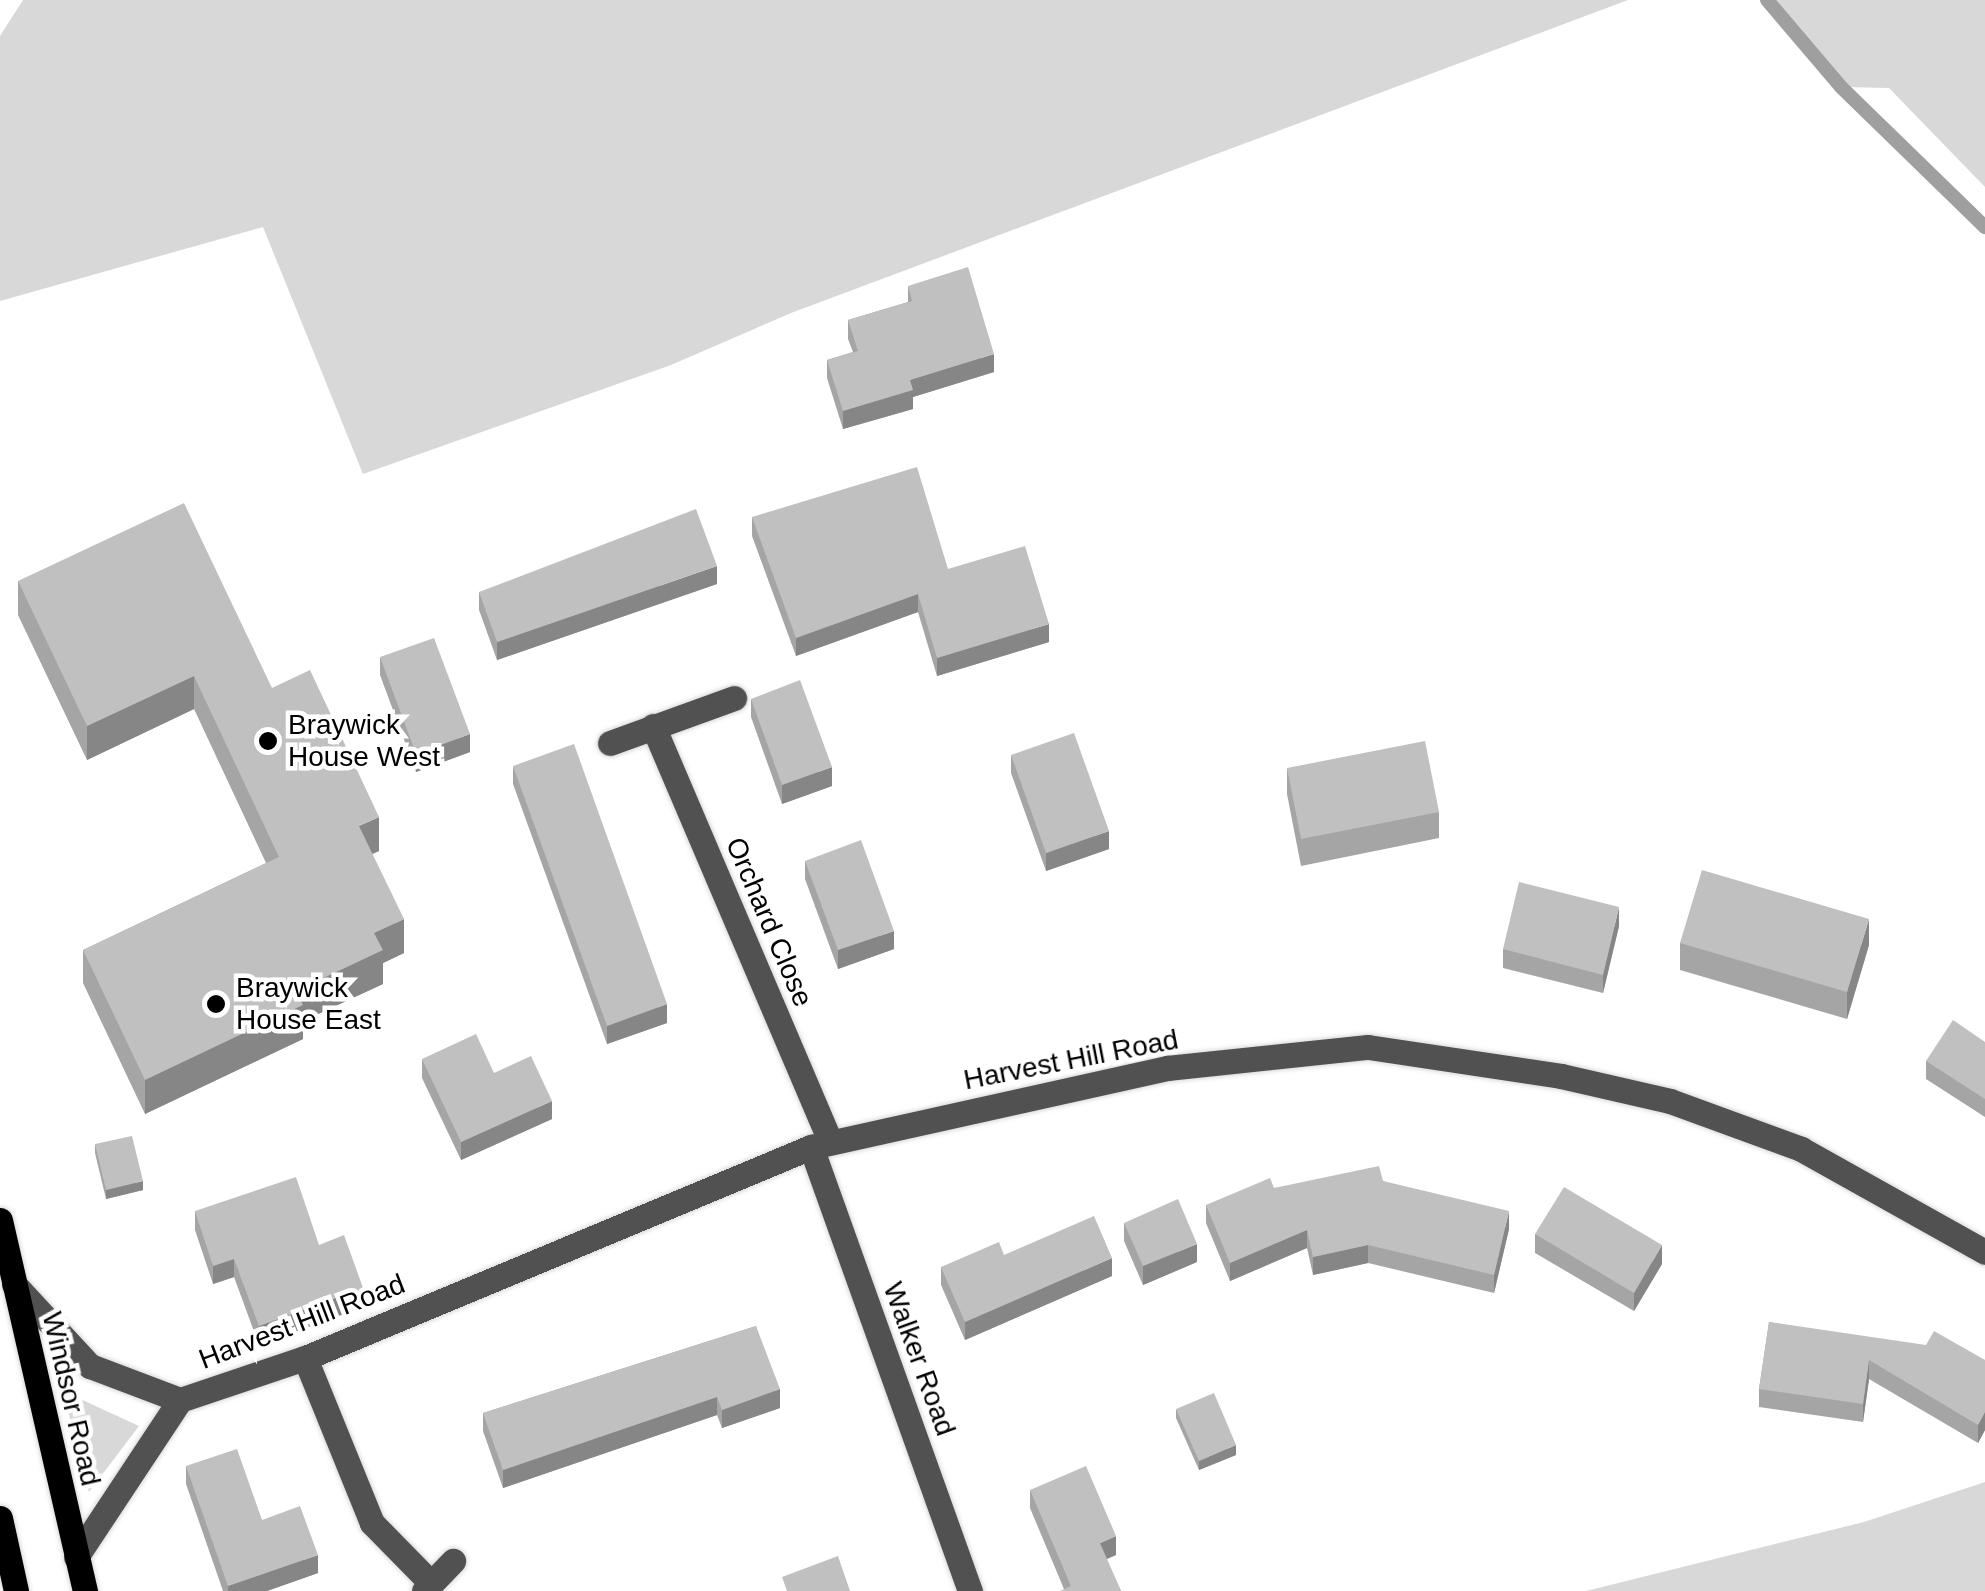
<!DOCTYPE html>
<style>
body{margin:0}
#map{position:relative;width:1985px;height:1591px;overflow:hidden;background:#fff;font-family:Arial,sans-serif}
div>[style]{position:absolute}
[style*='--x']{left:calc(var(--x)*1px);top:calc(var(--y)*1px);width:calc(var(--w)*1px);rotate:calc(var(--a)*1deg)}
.green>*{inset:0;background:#d8d8d8}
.stream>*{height:14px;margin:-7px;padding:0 7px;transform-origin:7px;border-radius:7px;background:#9f9f9f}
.roads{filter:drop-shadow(0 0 2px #dbdbdb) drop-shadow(0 0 2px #dbdbdb)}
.minor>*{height:25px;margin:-12.5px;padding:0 12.5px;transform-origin:12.5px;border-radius:12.5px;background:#515151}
.major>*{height:25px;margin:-12.5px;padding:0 12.5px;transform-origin:12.5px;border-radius:12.5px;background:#000}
.wall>*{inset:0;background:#a5a5a5}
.shaded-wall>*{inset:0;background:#868686}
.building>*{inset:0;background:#c0c0c0}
.dots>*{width:28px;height:28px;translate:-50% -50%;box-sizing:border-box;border:5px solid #fff;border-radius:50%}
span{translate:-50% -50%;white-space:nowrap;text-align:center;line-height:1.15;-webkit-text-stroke:9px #fff;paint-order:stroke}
.poi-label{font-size:28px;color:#000}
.left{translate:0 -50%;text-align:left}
.street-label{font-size:28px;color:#000}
</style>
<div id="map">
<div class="green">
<i style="clip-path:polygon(23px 0,1628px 0,791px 313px,671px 365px,363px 474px,263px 227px,0 301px,0 36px)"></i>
<i style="clip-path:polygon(1765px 0,1985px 0,1985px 187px,1889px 88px,1841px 87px)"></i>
<i style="clip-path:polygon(63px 1391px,139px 1426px,89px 1492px)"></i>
<i style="clip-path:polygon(1985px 1482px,1985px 1591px,1586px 1591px,1864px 1522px)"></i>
</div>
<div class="stream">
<i style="--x:1767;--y:0;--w:114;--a:49.6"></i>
<i style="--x:1841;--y:87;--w:201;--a:44.2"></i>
</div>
<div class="roads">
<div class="minor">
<i style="--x:653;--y:726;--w:451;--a:66.9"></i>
<i style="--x:610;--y:743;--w:132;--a:-19.9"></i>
<i style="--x:811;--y:1147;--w:472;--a:70.3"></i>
<i style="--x:14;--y:1284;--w:112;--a:47.2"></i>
<i style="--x:90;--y:1366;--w:96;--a:20.7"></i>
<i style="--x:305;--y:1358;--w:178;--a:67.9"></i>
<i style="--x:372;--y:1523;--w:84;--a:45.5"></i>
<i style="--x:76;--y:1557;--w:188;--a:-56.5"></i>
<i style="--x:180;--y:1400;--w:132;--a:-18.6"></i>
<i style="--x:305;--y:1358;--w:548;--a:-22.64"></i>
<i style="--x:811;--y:1147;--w:365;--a:-12.5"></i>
<i style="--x:1167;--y:1068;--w:202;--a:-6"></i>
<i style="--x:1368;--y:1047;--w:195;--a:8.5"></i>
<i style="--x:1561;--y:1076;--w:112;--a:12.9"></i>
<i style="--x:1670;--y:1101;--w:140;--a:20.1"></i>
<i style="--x:1801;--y:1149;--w:211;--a:29.2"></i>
<i style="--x:424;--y:1591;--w:42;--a:-46"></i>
</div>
<div class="major">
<i style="--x:0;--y:1220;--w:381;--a:77.1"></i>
<i style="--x:0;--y:1518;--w:75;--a:77.6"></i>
</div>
</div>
<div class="wall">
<i style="clip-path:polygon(908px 286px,994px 372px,913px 397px,913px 409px,843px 429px,827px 378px,827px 360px,853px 352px,848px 339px,848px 320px,908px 302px)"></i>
<i style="clip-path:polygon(752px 517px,948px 569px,1049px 642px,937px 676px,918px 612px,796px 656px,752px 536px)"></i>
<i style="clip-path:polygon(18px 581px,272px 688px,379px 851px,372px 854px,404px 953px,383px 963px,383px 984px,303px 1021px,303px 1039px,145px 1114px,83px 983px,83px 950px,266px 863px,194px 709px,87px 760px,18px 615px)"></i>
<i style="clip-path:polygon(717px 584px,497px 660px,479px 610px,479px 592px)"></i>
<i style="clip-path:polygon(380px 657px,470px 752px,416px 772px,380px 675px)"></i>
<i style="clip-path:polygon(751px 699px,832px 786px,782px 804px,751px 717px)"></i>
<i style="clip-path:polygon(1011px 755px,1109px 849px,1046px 871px,1011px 773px)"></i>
<i style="clip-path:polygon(513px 766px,667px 1023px,607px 1044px,513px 784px)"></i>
<i style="clip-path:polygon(1287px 768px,1439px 812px,1439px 838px,1301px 866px,1287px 794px)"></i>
<i style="clip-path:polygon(805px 861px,894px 949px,838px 969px,805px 879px)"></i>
<i style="clip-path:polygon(1619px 926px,1603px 993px,1503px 968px,1503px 949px)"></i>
<i style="clip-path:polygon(1680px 943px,1869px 945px,1847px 1019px,1680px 970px)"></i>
<i style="clip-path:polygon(1985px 1042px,1985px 1117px,1926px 1079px,1926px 1061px)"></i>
<i style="clip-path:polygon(422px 1059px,494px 1073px,552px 1119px,461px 1160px,422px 1078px)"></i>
<i style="clip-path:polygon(95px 1144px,143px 1190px,106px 1199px,95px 1153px)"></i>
<i style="clip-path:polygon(1383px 1181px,1509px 1229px,1494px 1293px,1368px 1263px,1313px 1275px,1307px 1248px,1230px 1281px,1206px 1223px,1206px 1205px,1274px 1188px)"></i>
<i style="clip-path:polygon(195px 1211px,319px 1245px,363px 1307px,259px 1345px,234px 1277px,213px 1284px,195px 1230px)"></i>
<i style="clip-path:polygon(1124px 1223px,1197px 1262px,1143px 1285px,1124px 1241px)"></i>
<i style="clip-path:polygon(1535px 1234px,1662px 1264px,1634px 1311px,1535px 1253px)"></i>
<i style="clip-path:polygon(1004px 1255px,1112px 1276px,965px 1340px,941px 1285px,941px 1267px)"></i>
<i style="clip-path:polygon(1769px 1322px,1985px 1360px,1985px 1430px,1978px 1443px,1869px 1379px,1863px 1422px,1759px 1407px,1759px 1389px)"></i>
<i style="clip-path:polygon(756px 1326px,780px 1408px,722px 1428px,717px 1415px,503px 1488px,483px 1431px,483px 1413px)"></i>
<i style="clip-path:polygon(1176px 1409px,1236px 1455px,1199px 1470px,1176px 1418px)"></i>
<i style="clip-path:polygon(186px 1466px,262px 1520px,318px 1573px,267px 1591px,223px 1591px,186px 1484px)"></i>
<i style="clip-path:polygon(1030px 1490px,1116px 1555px,1106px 1559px,1121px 1591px,1064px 1589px,1030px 1508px)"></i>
</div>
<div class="shaded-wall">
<i style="clip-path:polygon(994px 354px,994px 372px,913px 397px,913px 409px,843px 429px,843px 411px,910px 380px)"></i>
<i style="clip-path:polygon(717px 566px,717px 584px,497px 660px,497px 642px)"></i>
<i style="clip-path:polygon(918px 594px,918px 612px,796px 656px,796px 638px)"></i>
<i style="clip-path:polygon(1049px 624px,1049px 642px,937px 676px,937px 658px)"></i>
<i style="clip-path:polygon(194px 676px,194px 709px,87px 760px,87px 726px)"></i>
<i style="clip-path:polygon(470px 734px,470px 752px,416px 772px,416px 754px)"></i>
<i style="clip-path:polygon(832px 767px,832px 786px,782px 804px,782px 785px)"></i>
<i style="clip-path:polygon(379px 817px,379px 851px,359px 860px,359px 826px)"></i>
<i style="clip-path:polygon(1109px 831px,1109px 849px,1046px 871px,1046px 853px)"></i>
<i style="clip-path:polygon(1619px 907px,1619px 926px,1603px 993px,1603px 975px)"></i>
<i style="clip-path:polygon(404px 919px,404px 953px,383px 963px,383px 984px,303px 1021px,303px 1039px,145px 1114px,145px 1080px,296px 991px,374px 933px)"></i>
<i style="clip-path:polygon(1869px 919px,1869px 945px,1847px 1019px,1847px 992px)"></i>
<i style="clip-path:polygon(894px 931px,894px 949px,838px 969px,838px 950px)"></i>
<i style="clip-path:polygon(667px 1004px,667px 1023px,607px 1044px,607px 1026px)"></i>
<i style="clip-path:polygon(552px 1101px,552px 1119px,461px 1160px,461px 1142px)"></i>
<i style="clip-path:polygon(143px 1181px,143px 1190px,106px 1199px,106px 1190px)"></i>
<i style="clip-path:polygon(1509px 1211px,1509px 1229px,1494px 1293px,1494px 1275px)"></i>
<i style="clip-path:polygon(1307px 1230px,1307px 1248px,1230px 1281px,1230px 1263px)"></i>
<i style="clip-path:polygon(1197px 1244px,1197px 1262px,1143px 1285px,1143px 1266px)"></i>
<i style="clip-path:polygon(1368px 1245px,1368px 1263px,1313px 1275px,1313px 1257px)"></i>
<i style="clip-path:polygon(1662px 1245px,1662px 1264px,1634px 1311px,1634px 1293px)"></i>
<i style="clip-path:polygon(1112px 1258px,1112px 1276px,965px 1340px,965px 1322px)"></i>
<i style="clip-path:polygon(234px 1259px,234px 1277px,213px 1284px,213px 1266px)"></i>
<i style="clip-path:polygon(363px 1288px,363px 1307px,259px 1345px,259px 1326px)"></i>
<i style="clip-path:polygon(1869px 1360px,1869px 1379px,1863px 1422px,1863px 1404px)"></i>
<i style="clip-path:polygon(780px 1389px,780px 1408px,722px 1428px,722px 1410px)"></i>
<i style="clip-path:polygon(717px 1397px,717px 1415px,503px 1488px,503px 1470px)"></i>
<i style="clip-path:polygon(1985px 1412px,1985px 1430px,1978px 1443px,1978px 1425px)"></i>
<i style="clip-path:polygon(1236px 1445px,1236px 1455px,1199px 1470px,1199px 1461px)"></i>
<i style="clip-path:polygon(1116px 1536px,1116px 1555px,1100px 1562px,1100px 1543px)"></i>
<i style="clip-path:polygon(318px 1555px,318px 1573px,267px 1591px,228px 1591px,228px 1586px)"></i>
</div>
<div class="building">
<i style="clip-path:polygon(968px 267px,994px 354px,910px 380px,913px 390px,843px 411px,827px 360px,858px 351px,848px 320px,912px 301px,908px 286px)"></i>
<i style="clip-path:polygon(917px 467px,948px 569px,1025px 546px,1049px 624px,937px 658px,918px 594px,796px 638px,752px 517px)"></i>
<i style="clip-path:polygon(184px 503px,272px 688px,310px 670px,379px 817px,359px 826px,404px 919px,374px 933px,383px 950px,296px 991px,303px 1005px,145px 1080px,83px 950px,279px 857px,194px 676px,87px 726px,18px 581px)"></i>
<i style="clip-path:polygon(696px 509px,717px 566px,497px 642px,479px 592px)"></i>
<i style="clip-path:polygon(434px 638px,470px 734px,416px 754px,380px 657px)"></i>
<i style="clip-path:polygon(800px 680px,832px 767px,782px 785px,751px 699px)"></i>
<i style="clip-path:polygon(1074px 733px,1109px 831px,1046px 853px,1011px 755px)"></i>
<i style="clip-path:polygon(1425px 741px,1439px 812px,1301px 839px,1287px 768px)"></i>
<i style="clip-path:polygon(574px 744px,667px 1004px,607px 1026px,513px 766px)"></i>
<i style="clip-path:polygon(861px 840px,894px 931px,838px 950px,805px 861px)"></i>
<i style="clip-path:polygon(1702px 870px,1869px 919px,1847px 992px,1680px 943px)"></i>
<i style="clip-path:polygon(1519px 882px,1619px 907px,1603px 975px,1503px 949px)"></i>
<i style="clip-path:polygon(1953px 1020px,1985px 1042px,1985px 1099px,1926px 1061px)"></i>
<i style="clip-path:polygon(476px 1034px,494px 1073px,531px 1056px,552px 1101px,461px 1142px,422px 1059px)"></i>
<i style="clip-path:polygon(132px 1136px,143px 1181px,106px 1190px,95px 1144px)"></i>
<i style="clip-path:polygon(1379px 1166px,1383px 1181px,1509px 1211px,1494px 1275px,1368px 1245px,1313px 1257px,1307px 1230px,1230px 1263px,1206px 1205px,1270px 1178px,1274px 1188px)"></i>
<i style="clip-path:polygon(296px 1177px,319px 1245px,344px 1235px,363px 1288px,259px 1326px,234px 1259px,213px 1266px,195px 1211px)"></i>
<i style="clip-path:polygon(1564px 1187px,1662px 1245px,1634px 1293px,1535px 1234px)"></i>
<i style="clip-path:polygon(1178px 1199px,1197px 1244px,1143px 1266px,1124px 1223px)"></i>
<i style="clip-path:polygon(1094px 1216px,1112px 1258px,965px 1322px,941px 1267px,999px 1242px,1004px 1255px)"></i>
<i style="clip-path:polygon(1769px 1322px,1926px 1345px,1934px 1331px,1985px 1360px,1985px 1412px,1978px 1425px,1869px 1360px,1863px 1404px,1759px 1389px)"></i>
<i style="clip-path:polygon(756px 1326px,780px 1389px,722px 1410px,717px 1397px,503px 1470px,483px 1413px)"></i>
<i style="clip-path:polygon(1214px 1393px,1236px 1445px,1199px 1461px,1176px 1409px)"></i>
<i style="clip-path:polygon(237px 1449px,262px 1520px,300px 1506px,318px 1555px,228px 1586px,186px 1466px)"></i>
<i style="clip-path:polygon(1086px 1466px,1116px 1536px,1100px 1543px,1121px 1591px,1060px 1591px,1071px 1586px,1030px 1490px)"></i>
<i style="clip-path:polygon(838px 1556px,850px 1591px,787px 1591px,782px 1577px)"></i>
</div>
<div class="dots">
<i style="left:268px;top:741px;background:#000"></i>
<i style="left:216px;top:1004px;background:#000"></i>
</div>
<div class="poi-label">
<span class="left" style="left:288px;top:741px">Braywick<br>House West</span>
<span class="left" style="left:236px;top:1004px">Braywick<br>House East</span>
</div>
<div class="street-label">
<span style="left:769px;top:922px;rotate:67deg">Orchard Close</span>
<span style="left:1071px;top:1060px;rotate:-11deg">Harvest Hill Road</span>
<span style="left:302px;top:1322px;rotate:-21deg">Harvest Hill Road</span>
<span style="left:919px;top:1359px;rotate:70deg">Walker Road</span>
<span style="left:71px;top:1399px;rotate:77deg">Windsor Road</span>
</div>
</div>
